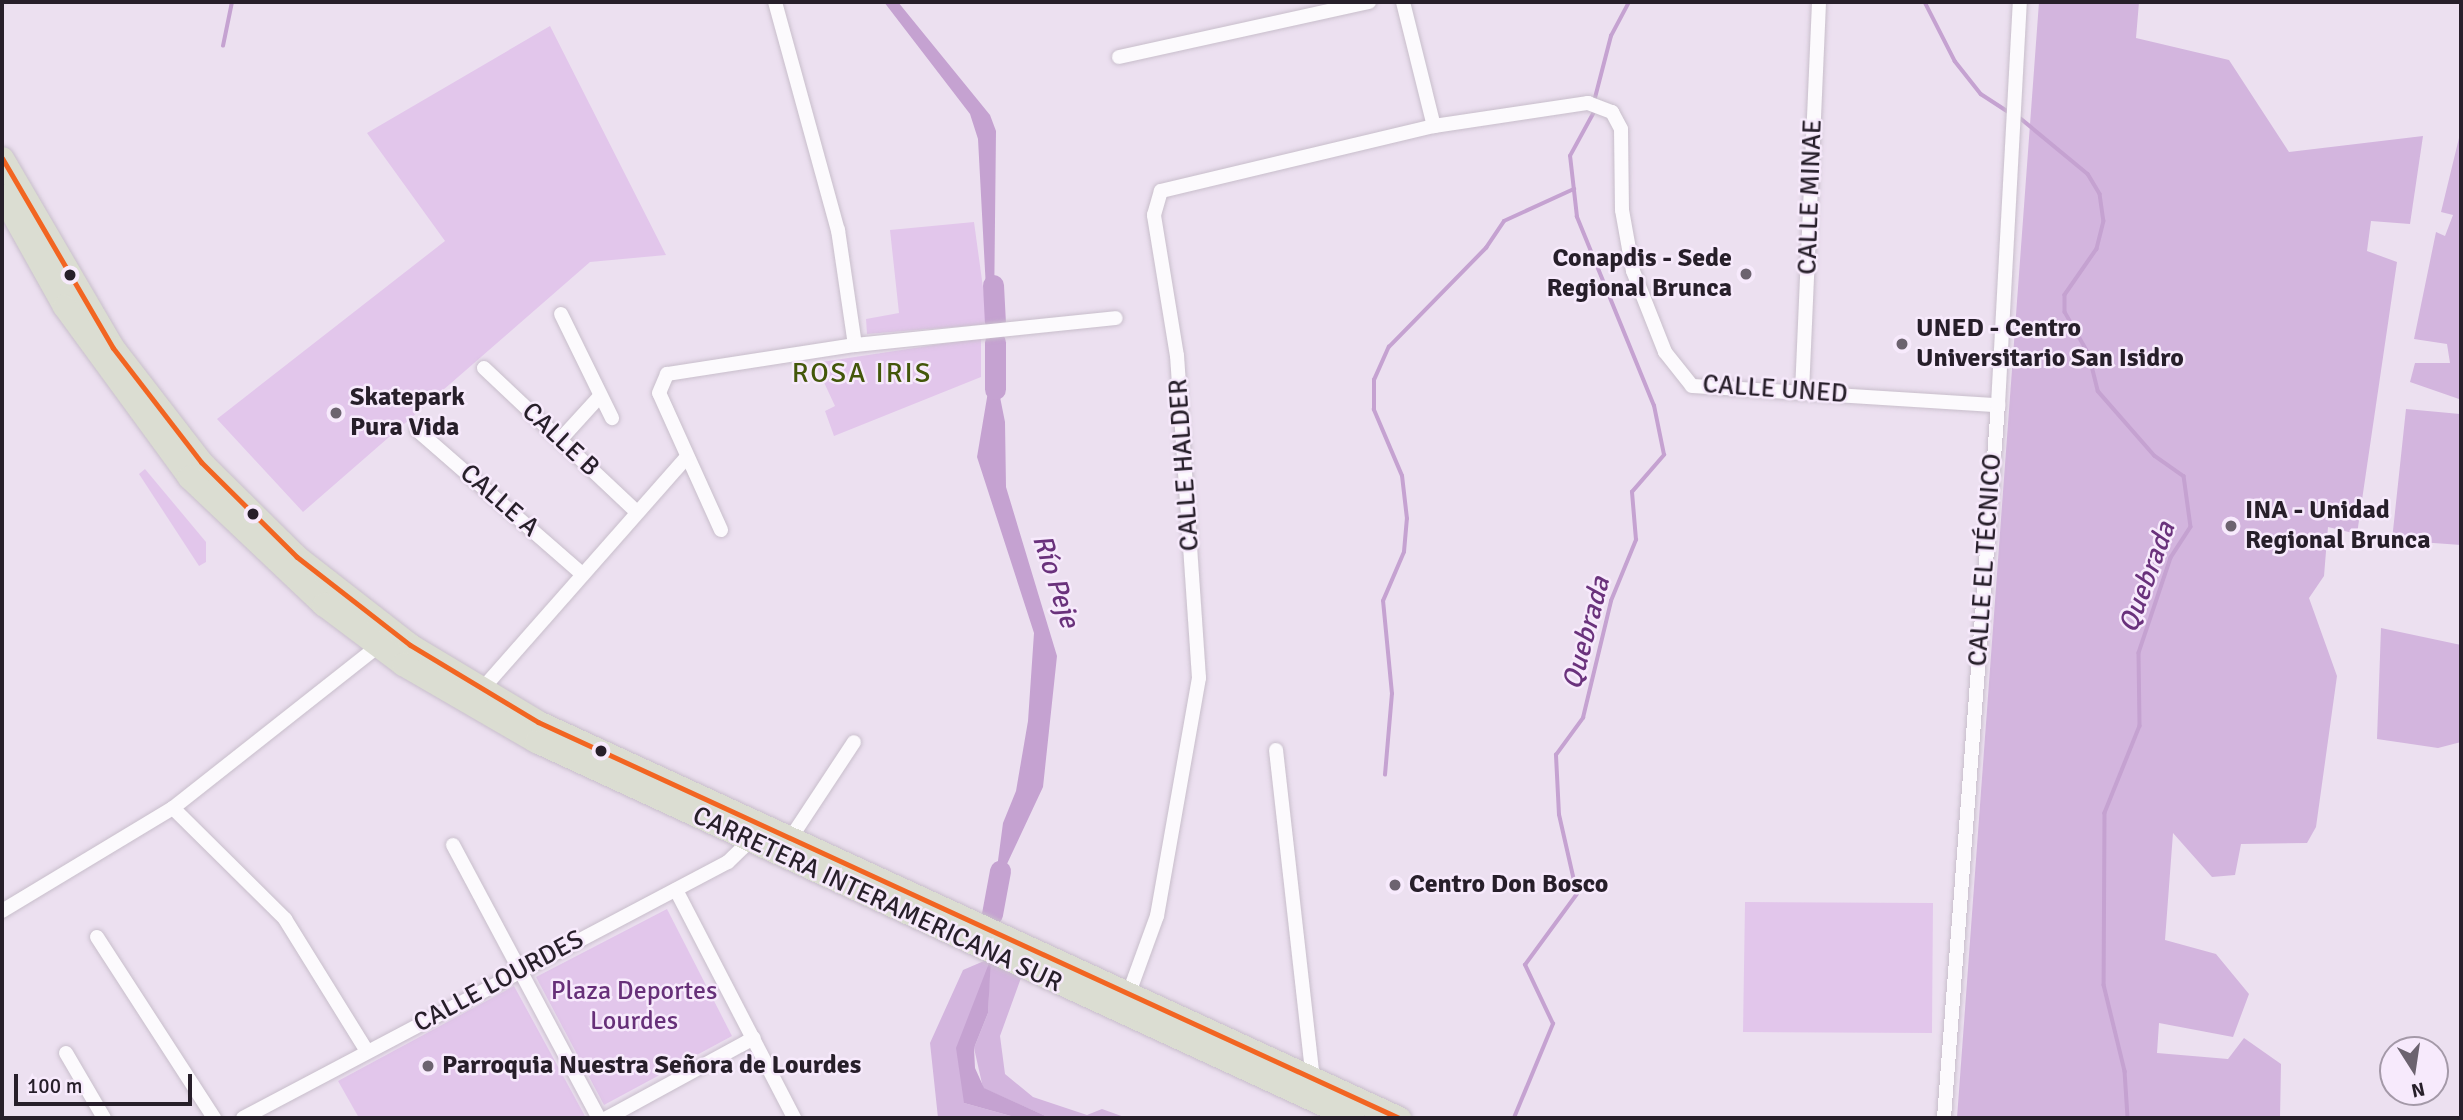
<!DOCTYPE html>
<meta charset="utf-8">
<style>
body{margin:0}
#map{position:relative;width:2463px;height:1120px;overflow:hidden;background:#ece0f0;font-family:Signika,sans-serif}
div>[style]{position:absolute}
[style*='--x']{left:calc(var(--x)*1px);top:calc(var(--y)*1px);width:calc(var(--w)*1px);rotate:calc(var(--a)*1deg)}
.green>*{inset:0;background:#e2c6eb}
.forest>*{inset:0;background:#d3b5de}
.water>*{inset:0;background:#c5a2d1}
.stream>*{height:3.5px;margin:-1.75px;padding:0 1.75px;transform-origin:1.75px;border-radius:1.75px;background:#c5a2d1}
.river>*{height:21px;margin:-10.5px;padding:0 10.5px;transform-origin:10.5px;border-radius:10.5px;background:#c5a2d1}
.roads{filter:drop-shadow(0 0 2px #c8becb) drop-shadow(0 0 2px #c8becb)}
.minor>*{height:14px;margin:-7px;padding:0 7px;transform-origin:7px;border-radius:7px;background:#fcfafd}
.trunk>*{height:23px;margin:-11.5px;padding:0 11.5px;transform-origin:11.5px;border-radius:11.5px;background:#dbddd2}
.bus-1>*{height:5px;margin:-2.5px;padding:0 2.5px;transform-origin:2.5px;border-radius:2.5px;background:#f26522}
.dots>*{width:19px;height:19px;translate:-50% -50%;box-sizing:border-box;border:4px solid #f7eafc;border-radius:50%}
span{translate:-50% -50%;white-space:nowrap;text-align:center;line-height:1.15;-webkit-text-stroke:5px #f7eafc;paint-order:stroke}
.street-label{font-size:26px;color:#271f2a}
.poi-label{font-size:26px;color:#271f2a;font-weight:700}
.right{translate:-100% -50%;text-align:right}
.left{translate:0 -50%;text-align:left}
.park-label{font-size:26px;color:#673079}
.neighbourhood-label{font-size:28px;color:#43570a;letter-spacing:2px}
.water-label{font-size:28px;color:#6a327c;font-style:italic}
.frame{position:absolute;inset:0;border:4px solid #271f2a;pointer-events:none}
.north{position:absolute;left:2379px;top:1036px;width:70px;height:70px;box-sizing:border-box;background:#f7eafc;border:2px solid #a499a8;border-radius:50%;rotate:168deg;font-size:19px;font-weight:700;line-height:28px;text-align:center;color:#271f2a}
.north::after{content:'';display:block;margin:auto;width:24px;height:32px;background:#6c636f;clip-path:polygon(50% 0,100% 100%,50% 72%,0 100%)}
.scale{position:absolute;left:14px;top:1074px;width:178px;height:32px;box-sizing:border-box;border:4px solid #271f2a;border-top:0;padding-left:9px;font-size:21px;line-height:24px;white-space:nowrap;color:#271f2a;-webkit-text-stroke:5px #f7eafc;paint-order:stroke}
</style>
<div id="map">
<div class="green">
<i style="clip-path:polygon(550px 26px,666px 255px,590px 262px,303px 512px,217px 419px,445px 241px,367px 133px)"></i>
<i style="clip-path:polygon(974px 222px,988px 324px,867px 334px,866px 319px,899px 313px,890px 230px)"></i>
<i style="clip-path:polygon(981px 338px,981px 377px,834px 436px,825px 411px,835px 406px,815px 363px)"></i>
<i style="clip-path:polygon(145px 469px,206px 542px,206px 562px,199px 566px,139px 474px)"></i>
<i style="clip-path:polygon(1745px 902px,1933px 903px,1932px 1033px,1743px 1032px)"></i>
<i style="clip-path:polygon(667px 909px,732px 1036px,604px 1105px,536px 977px)"></i>
<i style="clip-path:polygon(514px 986px,586px 1118px,359px 1118px,338px 1081px)"></i>
</div>
<div class="forest">
<i style="clip-path:polygon(2039px 2px,2139px 2px,2136px 38px,2229px 60px,2289px 152px,2423px 136px,2410px 224px,2371px 221px,2367px 251px,2397px 262px,2357px 534px,2328px 527px,2324px 576px,2309px 598px,2337px 676px,2316px 827px,2307px 843px,2241px 844px,2235px 875px,2212px 877px,2173px 833px,2165px 940px,2216px 954px,2249px 994px,2233px 1037px,2159px 1023px,2157px 1053px,2228px 1059px,2244px 1038px,2281px 1064px,2280px 1118px,1957px 1118px)"></i>
<i style="clip-path:polygon(2459px 138px,2461px 545px,2392px 540px,2406px 409px,2460px 414px,2459px 399px,2410px 382px,2415px 363px,2450px 363px,2447px 344px,2414px 339px,2436px 232px,2445px 236px,2453px 215px,2441px 212px)"></i>
<i style="clip-path:polygon(2381px 628px,2461px 645px,2461px 742px,2438px 748px,2377px 739px)"></i>
<i style="clip-path:polygon(991px 958px,1021px 978px,1000px 1036px,1005px 1074px,1033px 1097px,1087px 1115px,1102px 1109px,1127px 1118px,1050px 1118px,983px 1088px,974px 1048px,988px 1013px,990px 961px,964px 1103px,1018px 1118px,938px 1118px,930px 1043px,963px 970px)"></i>
</div>
<div class="water">
<i style="clip-path:polygon(884px 2px,898px 2px,990px 115px,996px 131px,994px 312px,986px 289px,978px 139px,970px 114px)"></i>
<i style="clip-path:polygon(993px 362px,1005px 422px,1006px 487px,1057px 656px,1043px 787px,1006px 866px,1004px 888px,993px 898px,1003px 823px,1016px 791px,1028px 721px,1034px 633px,977px 457px)"></i>
<i style="clip-path:polygon(991px 958px,988px 1013px,974px 1048px,975px 1068px,984px 1088px,1050px 1118px,1018px 1118px,964px 1103px,956px 1048px)"></i>
</div>
<div class="stream">
<i style="--x:1925;--y:2;--w:66;--a:63"></i>
<i style="--x:1955;--y:61;--w:42;--a:51.8"></i>
<i style="--x:1981;--y:94;--w:33;--a:33"></i>
<i style="--x:223;--y:46;--w:45;--a:-78.4"></i>
<i style="--x:1595;--y:98;--w:64;--a:-75.5"></i>
<i style="--x:1611;--y:36;--w:38;--a:-62"></i>
<i style="--x:2019;--y:117;--w:89;--a:39.6"></i>
<i style="--x:2088;--y:174;--w:23;--a:59"></i>
<i style="--x:2100;--y:194;--w:27;--a:82"></i>
<i style="--x:2104;--y:221;--w:29;--a:104"></i>
<i style="--x:2097;--y:249;--w:56;--a:124.8"></i>
<i style="--x:2065;--y:295;--w:17;--a:90"></i>
<i style="--x:2065;--y:312;--w:48;--a:60.3"></i>
<i style="--x:2089;--y:354;--w:38;--a:76"></i>
<i style="--x:2098;--y:391;--w:86;--a:48.8"></i>
<i style="--x:2155;--y:456;--w:35;--a:35"></i>
<i style="--x:2184;--y:476;--w:51;--a:82.2"></i>
<i style="--x:2191;--y:527;--w:37;--a:123"></i>
<i style="--x:2171;--y:558;--w:100;--a:108.6"></i>
<i style="--x:2139;--y:653;--w:73;--a:89.2"></i>
<i style="--x:2140;--y:726;--w:94;--a:111.9"></i>
<i style="--x:2105;--y:813;--w:172;--a:90.3"></i>
<i style="--x:2104;--y:985;--w:89;--a:76.3"></i>
<i style="--x:2125;--y:1071;--w:47;--a:86.3"></i>
<i style="--x:1385;--y:775;--w:81;--a:-85.1"></i>
<i style="--x:1392;--y:694;--w:93;--a:-95.5"></i>
<i style="--x:1383;--y:601;--w:53;--a:-66.8"></i>
<i style="--x:1404;--y:552;--w:33;--a:-85"></i>
<i style="--x:1407;--y:519;--w:43;--a:-96.6"></i>
<i style="--x:1402;--y:476;--w:72;--a:-113"></i>
<i style="--x:1374;--y:410;--w:30;--a:-90"></i>
<i style="--x:1374;--y:380;--w:36;--a:-66"></i>
<i style="--x:1389;--y:347;--w:139;--a:-45.6"></i>
<i style="--x:1486;--y:248;--w:32;--a:-56"></i>
<i style="--x:1504;--y:221;--w:77;--a:-24.6"></i>
<i style="--x:1514;--y:1118;--w:102;--a:-67.5"></i>
<i style="--x:1553;--y:1024;--w:65;--a:-115.4"></i>
<i style="--x:1525;--y:965;--w:88;--a:-53.8"></i>
<i style="--x:1577;--y:894;--w:81;--a:-102.8"></i>
<i style="--x:1559;--y:815;--w:60;--a:-92.9"></i>
<i style="--x:1556;--y:755;--w:46;--a:-53.9"></i>
<i style="--x:1583;--y:718;--w:120;--a:-76.5"></i>
<i style="--x:1611;--y:601;--w:66;--a:-67.7"></i>
<i style="--x:1636;--y:540;--w:48;--a:-94.8"></i>
<i style="--x:1632;--y:492;--w:49;--a:-49.1"></i>
<i style="--x:1664;--y:455;--w:50;--a:-101.5"></i>
<i style="--x:1654;--y:406;--w:204;--a:-112.2"></i>
<i style="--x:1577;--y:217;--w:61;--a:-96.5"></i>
<i style="--x:1570;--y:156;--w:48;--a:-61.3"></i>
</div>
<div class="river">
<i style="--x:993;--y:285;--w:36;--a:87"></i>
<i style="--x:995;--y:389;--w:47;--a:-90"></i>
<i style="--x:992;--y:914;--w:44;--a:-79.5"></i>
</div>
<div class="roads">
<div class="minor">
<i style="--x:775;--y:2;--w:237;--a:74.6"></i>
<i style="--x:838;--y:230;--w:116;--a:81.6"></i>
<i style="--x:1403;--y:2;--w:128;--a:76"></i>
<i style="--x:1119;--y:57;--w:256;--a:-12.4"></i>
<i style="--x:561;--y:314;--w:116;--a:63.9"></i>
<i style="--x:484;--y:368;--w:209;--a:43.3"></i>
<i style="--x:1802;--y:392;--w:390;--a:-87.5"></i>
<i style="--x:417;--y:430;--w:218;--a:41.1"></i>
<i style="--x:560;--y:440;--w:59;--a:-47.7"></i>
<i style="--x:721;--y:530;--w:150;--a:-114.3"></i>
<i style="--x:659;--y:393;--w:21;--a:-67"></i>
<i style="--x:667;--y:374;--w:190;--a:-8.8"></i>
<i style="--x:855;--y:345;--w:262;--a:-5.9"></i>
<i style="--x:477;--y:695;--w:317;--a:-48.6"></i>
<i style="--x:1276;--y:750;--w:331;--a:83.6"></i>
<i style="--x:173;--y:808;--w:261;--a:-38.3"></i>
<i style="--x:790;--y:839;--w:116;--a:-56.6"></i>
<i style="--x:453;--y:845;--w:310;--a:61.9"></i>
<i style="--x:676;--y:890;--w:257;--a:62.6"></i>
<i style="--x:2;--y:911;--w:200;--a:-31.1"></i>
<i style="--x:173;--y:808;--w:158;--a:44.7"></i>
<i style="--x:285;--y:919;--w:155;--a:58.2"></i>
<i style="--x:97;--y:937;--w:216;--a:57.1"></i>
<i style="--x:1126;--y:1001;--w:90;--a:-70"></i>
<i style="--x:1157;--y:916;--w:242;--a:-80"></i>
<i style="--x:1199;--y:678;--w:323;--a:-93.9"></i>
<i style="--x:1177;--y:356;--w:143;--a:-99.3"></i>
<i style="--x:1154;--y:215;--w:25;--a:-74"></i>
<i style="--x:1161;--y:191;--w:281;--a:-13.4"></i>
<i style="--x:1434;--y:126;--w:156;--a:-8.5"></i>
<i style="--x:1588;--y:103;--w:26;--a:21"></i>
<i style="--x:1612;--y:112;--w:19;--a:62"></i>
<i style="--x:1621;--y:129;--w:81;--a:89.3"></i>
<i style="--x:1622;--y:210;--w:62;--a:79.8"></i>
<i style="--x:1633;--y:271;--w:87;--a:68.4"></i>
<i style="--x:1665;--y:352;--w:43;--a:51.5"></i>
<i style="--x:1692;--y:386;--w:307;--a:3.6"></i>
<i style="--x:66;--y:1053;--w:75;--a:59.7"></i>
<i style="--x:243;--y:1118;--w:548;--a:-27.83"></i>
<i style="--x:728;--y:862;--w:30;--a:-44"></i>
<i style="--x:607;--y:1118;--w:167;--a:-28.6"></i>
<i style="--x:1944;--y:1118;--w:715;--a:-85.67"></i>
<i style="--x:1998;--y:405;--w:404;--a:-86.9"></i>
</div>
<div class="trunk">
<i style="--x:2;--y:158;--w:220;--a:59.7"></i>
<i style="--x:113;--y:348;--w:144;--a:52.3"></i>
<i style="--x:201;--y:462;--w:135;--a:44.7"></i>
<i style="--x:297;--y:557;--w:143;--a:37.9"></i>
<i style="--x:410;--y:645;--w:149;--a:31"></i>
<i style="--x:538;--y:722;--w:948;--a:24.7"></i>
<i style="--x:2;--y:195;--w:127;--a:60.8"></i>
<i style="--x:64;--y:306;--w:212;--a:53.8"></i>
<i style="--x:189;--y:477;--w:185;--a:43.5"></i>
<i style="--x:323;--y:604;--w:100;--a:36.9"></i>
<i style="--x:403;--y:664;--w:154;--a:30.1"></i>
<i style="--x:536;--y:741;--w:900;--a:24.77"></i>
</div>
</div>
<div class="bus-1">
<i style="--x:2;--y:158;--w:220;--a:59.7"></i>
<i style="--x:113;--y:348;--w:144;--a:52.3"></i>
<i style="--x:201;--y:462;--w:135;--a:44.7"></i>
<i style="--x:297;--y:557;--w:143;--a:37.9"></i>
<i style="--x:410;--y:645;--w:149;--a:31"></i>
<i style="--x:538;--y:722;--w:948;--a:24.7"></i>
</div>
<div class="dots">
<i style="left:1746px;top:274px;background:#6c636f"></i>
<i style="left:70px;top:275px;background:#271f2a"></i>
<i style="left:1902px;top:344px;background:#6c636f"></i>
<i style="left:336px;top:413px;background:#6c636f"></i>
<i style="left:253px;top:514px;background:#271f2a"></i>
<i style="left:2231px;top:526px;background:#6c636f"></i>
<i style="left:601px;top:751px;background:#271f2a"></i>
<i style="left:1395px;top:885px;background:#6c636f"></i>
<i style="left:428px;top:1066px;background:#6c636f"></i>
</div>
<div class="street-label">
<span style="left:1811px;top:197px;rotate:-88deg">CALLE MINAE</span>
<span style="left:1775px;top:390px;rotate:4deg">CALLE UNED</span>
<span style="left:560px;top:440px;rotate:43deg">CALLE B</span>
<span style="left:1185px;top:465px;rotate:-94deg">CALLE HALDER</span>
<span style="left:499px;top:501px;rotate:41deg">CALLE A</span>
<span style="left:1986px;top:560px;rotate:-86deg">CALLE EL TÉCNICO</span>
<span style="left:877px;top:900px;rotate:25deg">CARRETERA INTERAMERICANA SUR</span>
<span style="left:499px;top:982px;rotate:-28deg">CALLE LOURDES</span>
</div>
<div class="poi-label">
<span class="right" style="left:1732px;top:274px">Conapdis - Sede<br>Regional Brunca</span>
<span class="left" style="left:1916px;top:344px">UNED - Centro<br>Universitario San Isidro</span>
<span class="left" style="left:350px;top:413px">Skatepark<br>Pura Vida</span>
<span class="left" style="left:2245px;top:526px">INA - Unidad<br>Regional Brunca</span>
<span class="left" style="left:1409px;top:885px">Centro Don Bosco</span>
<span class="left" style="left:442px;top:1066px">Parroquia Nuestra Señora de Lourdes</span>
</div>
<div class="park-label">
<span style="left:634px;top:1007px">Plaza Deportes<br>Lourdes</span>
</div>
<div class="neighbourhood-label">
<span style="left:862px;top:373px">ROSA IRIS</span>
</div>
<div class="water-label">
<span style="left:2147px;top:577px;rotate:-70deg">Quebrada</span>
<span style="left:1056px;top:581px;rotate:72deg">Río Peje</span>
<span style="left:1586px;top:633px;rotate:-75deg">Quebrada</span>
</div>
<div class="frame"></div>
<div class="north">N</div>
<div class="scale">100 m</div>
</div>
